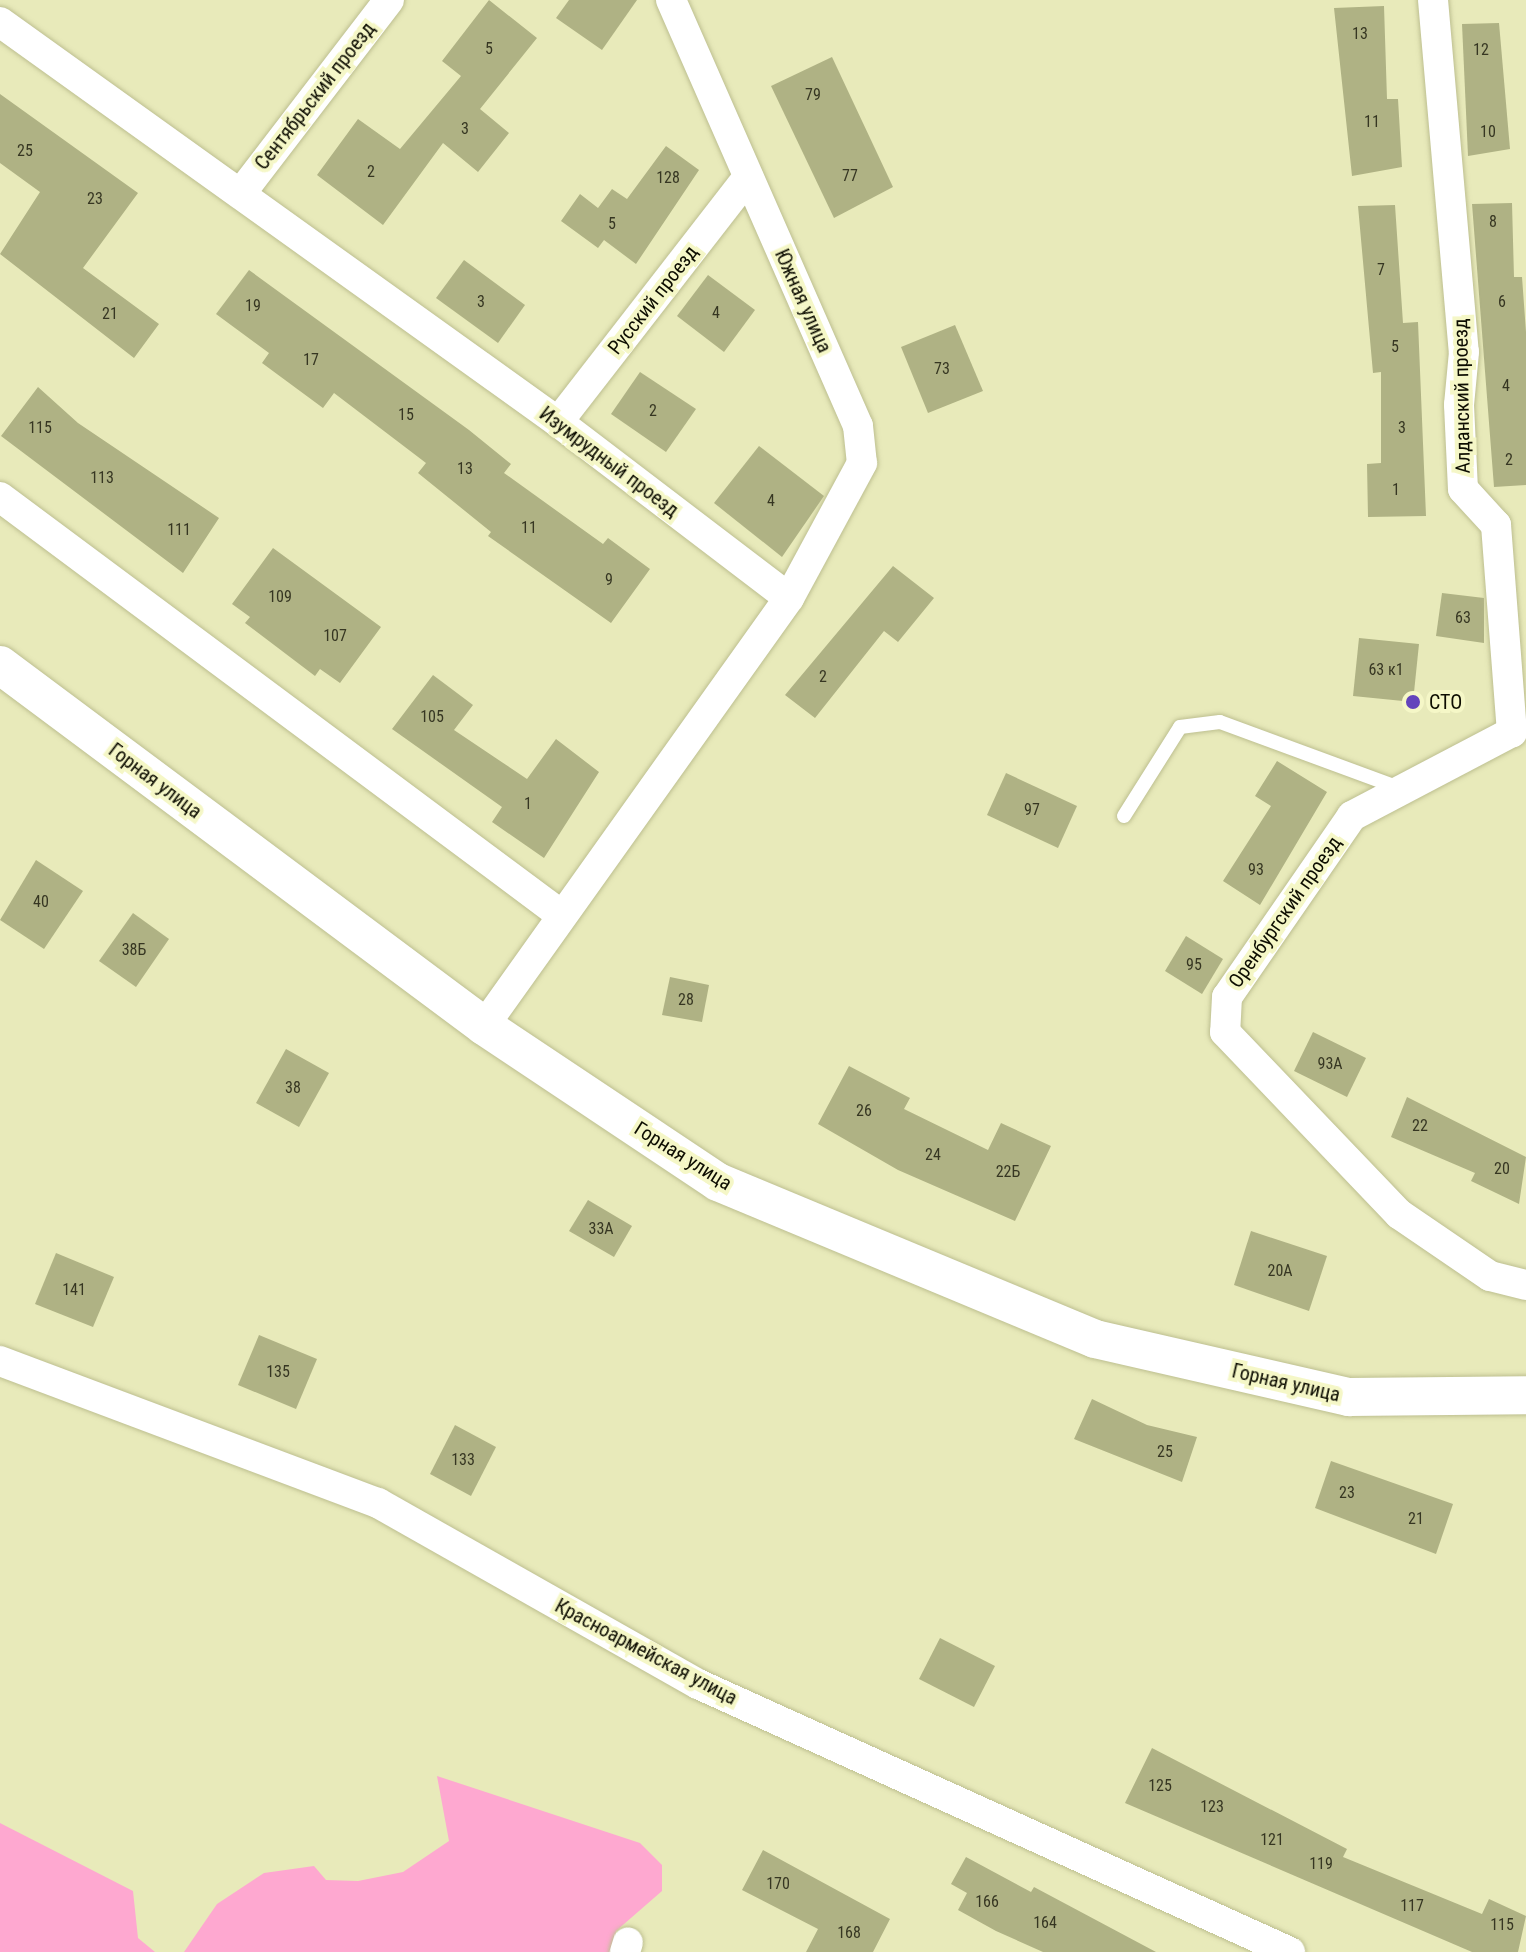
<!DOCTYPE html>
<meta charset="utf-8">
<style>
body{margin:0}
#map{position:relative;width:1526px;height:1952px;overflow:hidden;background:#e8eaba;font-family:"Roboto Condensed",sans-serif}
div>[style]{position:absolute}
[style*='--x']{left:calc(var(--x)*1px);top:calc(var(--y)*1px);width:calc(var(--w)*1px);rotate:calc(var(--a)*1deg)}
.green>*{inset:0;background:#fea8d0}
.building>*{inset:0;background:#afb284}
.roads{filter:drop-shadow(0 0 2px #bdbf90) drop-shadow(0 0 2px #bdbf90)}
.service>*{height:14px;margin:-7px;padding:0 7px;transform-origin:7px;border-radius:7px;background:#fff}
.minor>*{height:30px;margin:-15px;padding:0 15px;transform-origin:15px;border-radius:15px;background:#fff}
.tertiary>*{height:38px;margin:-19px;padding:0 19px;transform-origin:19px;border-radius:19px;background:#fff}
.dots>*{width:22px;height:22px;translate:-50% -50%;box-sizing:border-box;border:4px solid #f5f7c7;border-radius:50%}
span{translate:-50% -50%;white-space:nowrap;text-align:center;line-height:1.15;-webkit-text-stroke:8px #f5f7c7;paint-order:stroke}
.number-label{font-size:16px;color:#363622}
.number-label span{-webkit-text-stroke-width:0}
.street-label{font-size:20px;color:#0d0d01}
.poi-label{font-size:20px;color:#0d0d01}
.left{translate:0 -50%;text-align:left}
</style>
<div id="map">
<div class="green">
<i style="clip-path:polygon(437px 1776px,640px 1843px,662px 1865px,662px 1891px,616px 1931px,611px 1952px,184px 1952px,217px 1904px,264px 1873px,314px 1866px,326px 1880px,358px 1881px,403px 1872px,449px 1841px)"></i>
<i style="clip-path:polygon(0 1823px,133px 1891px,138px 1938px,155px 1952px,0 1952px)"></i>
</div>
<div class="building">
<i style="clip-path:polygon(489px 0,537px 38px,480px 109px,509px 133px,478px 172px,443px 143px,383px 225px,317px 175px,358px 119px,400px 149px,461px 76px,442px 61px)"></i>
<i style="clip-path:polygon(569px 0,637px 0,602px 50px,556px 18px)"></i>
<i style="clip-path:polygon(1384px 6px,1387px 99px,1398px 99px,1402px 167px,1352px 176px,1334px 8px)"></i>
<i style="clip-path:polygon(1499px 23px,1510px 149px,1468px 156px,1462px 24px)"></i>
<i style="clip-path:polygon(832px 57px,893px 187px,834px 218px,771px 86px)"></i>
<i style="clip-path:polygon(0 94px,138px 193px,83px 268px,159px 324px,134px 358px,0 254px,40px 192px,0 163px)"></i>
<i style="clip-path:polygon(666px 146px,699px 170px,636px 264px,604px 240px,598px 248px,561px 221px,580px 194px,598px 208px,612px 189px,627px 199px)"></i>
<i style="clip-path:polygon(1512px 203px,1514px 277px,1522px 277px,1526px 332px,1526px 485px,1494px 487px,1472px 204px)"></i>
<i style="clip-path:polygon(1395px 205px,1403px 323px,1418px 322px,1426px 516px,1368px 517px,1367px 464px,1381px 463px,1381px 372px,1373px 373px,1358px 206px)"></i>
<i style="clip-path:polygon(464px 260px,525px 305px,498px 343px,436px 298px)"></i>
<i style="clip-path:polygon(249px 270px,469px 430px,511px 464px,504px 473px,603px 544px,608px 538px,650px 569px,611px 623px,488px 536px,491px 532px,418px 473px,426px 463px,334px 393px,323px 408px,262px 363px,269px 353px,216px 314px)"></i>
<i style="clip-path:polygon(708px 275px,755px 310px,724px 352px,677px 316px)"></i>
<i style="clip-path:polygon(955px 325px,983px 391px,928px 413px,901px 347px)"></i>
<i style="clip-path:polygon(640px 372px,696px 409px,666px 452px,611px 414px)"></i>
<i style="clip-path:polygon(38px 387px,78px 423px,219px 518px,183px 573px,1px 436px)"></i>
<i style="clip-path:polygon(759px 446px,824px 496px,782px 557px,714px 503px)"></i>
<i style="clip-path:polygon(273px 548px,381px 627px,340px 683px,320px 669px,315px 676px,245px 623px,250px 617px,232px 604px)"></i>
<i style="clip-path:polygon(893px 566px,934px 598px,898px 642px,884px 631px,815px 718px,785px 695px)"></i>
<i style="clip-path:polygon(1442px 593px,1484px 598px,1484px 643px,1436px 636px)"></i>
<i style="clip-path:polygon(1359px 638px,1419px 644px,1413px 702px,1353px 696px)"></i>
<i style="clip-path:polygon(433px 675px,473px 705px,454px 730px,527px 779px,556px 739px,599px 772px,544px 858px,492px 822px,502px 807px,392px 729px)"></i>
<i style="clip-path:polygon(1277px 761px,1327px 792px,1260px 905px,1223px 881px,1271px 806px,1255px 796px)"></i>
<i style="clip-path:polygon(1006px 773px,1077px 806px,1058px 848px,987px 815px)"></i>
<i style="clip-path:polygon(36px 860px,83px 891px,44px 949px,0 920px)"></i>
<i style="clip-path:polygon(133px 913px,169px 939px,136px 987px,99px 961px)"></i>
<i style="clip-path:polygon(1186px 936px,1223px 959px,1202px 994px,1165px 971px)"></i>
<i style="clip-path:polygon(670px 977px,709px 985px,702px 1022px,662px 1015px)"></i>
<i style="clip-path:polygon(1313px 1032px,1366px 1058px,1347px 1097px,1294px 1071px)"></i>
<i style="clip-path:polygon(286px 1049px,329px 1073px,299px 1127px,256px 1103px)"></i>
<i style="clip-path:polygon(849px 1066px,910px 1098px,904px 1109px,988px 1150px,1001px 1123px,1051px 1146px,1015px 1221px,898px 1170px,818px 1124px)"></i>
<i style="clip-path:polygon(1407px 1097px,1526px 1157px,1519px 1204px,1471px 1181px,1475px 1173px,1391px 1137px)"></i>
<i style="clip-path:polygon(588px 1200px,632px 1226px,614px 1257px,569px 1231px)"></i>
<i style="clip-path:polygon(1251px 1231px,1327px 1256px,1309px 1311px,1234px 1285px)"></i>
<i style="clip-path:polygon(56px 1253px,114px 1277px,93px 1327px,35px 1304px)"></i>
<i style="clip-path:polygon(259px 1335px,317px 1359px,296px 1409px,238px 1385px)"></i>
<i style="clip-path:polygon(1092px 1399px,1147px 1425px,1197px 1437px,1182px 1482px,1074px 1439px)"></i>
<i style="clip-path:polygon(455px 1425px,496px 1447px,471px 1496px,430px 1474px)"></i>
<i style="clip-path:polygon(1331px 1461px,1453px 1504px,1436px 1554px,1315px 1508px)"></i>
<i style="clip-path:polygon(940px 1638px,995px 1666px,974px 1707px,919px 1679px)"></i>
<i style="clip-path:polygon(1152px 1748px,1347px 1849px,1343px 1857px,1482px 1914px,1489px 1899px,1526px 1916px,1518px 1952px,1472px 1952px,1125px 1803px)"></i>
<i style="clip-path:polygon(763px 1850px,890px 1919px,873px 1952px,806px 1952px,818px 1929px,742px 1890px)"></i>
<i style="clip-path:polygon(966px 1857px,1031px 1892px,1034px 1887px,1156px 1952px,1043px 1952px,996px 1931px,958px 1910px,967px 1893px,951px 1884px)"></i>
</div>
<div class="roads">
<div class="service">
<i style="--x:1124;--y:816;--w:105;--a:-57.8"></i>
<i style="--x:1180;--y:727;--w:40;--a:-7.1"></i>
<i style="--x:1220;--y:722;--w:191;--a:20.2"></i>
</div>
<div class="minor">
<i style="--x:671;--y:0;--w:465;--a:66.3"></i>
<i style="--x:858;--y:426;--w:37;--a:84"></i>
<i style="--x:862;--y:463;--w:153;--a:118.4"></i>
<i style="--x:1433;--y:0;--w:353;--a:85"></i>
<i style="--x:1464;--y:352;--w:53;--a:95.4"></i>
<i style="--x:1459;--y:405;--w:84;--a:87.3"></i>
<i style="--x:1463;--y:489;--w:49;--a:47.5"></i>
<i style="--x:1496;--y:525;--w:208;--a:85.6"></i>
<i style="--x:0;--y:22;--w:687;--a:35.63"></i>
<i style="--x:558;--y:422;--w:290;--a:37.3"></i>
<i style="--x:789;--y:598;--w:526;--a:125.47"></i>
<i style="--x:241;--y:193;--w:243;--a:-52.5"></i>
<i style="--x:558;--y:422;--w:310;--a:-52.2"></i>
<i style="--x:0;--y:497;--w:698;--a:36.67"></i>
<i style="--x:1512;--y:732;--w:181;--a:152.3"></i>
<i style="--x:1352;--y:816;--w:220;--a:124.6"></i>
<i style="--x:1227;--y:997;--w:35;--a:93"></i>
<i style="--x:1225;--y:1032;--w:252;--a:46.3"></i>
<i style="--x:1399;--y:1214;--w:110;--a:34.3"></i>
<i style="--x:1490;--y:1276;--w:37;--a:14"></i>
<i style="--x:0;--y:1361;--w:404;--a:20.6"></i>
<i style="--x:378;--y:1503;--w:368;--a:29.5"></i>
<i style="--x:698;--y:1684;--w:650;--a:24.36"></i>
<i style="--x:625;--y:1952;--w:10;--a:-73"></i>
</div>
<div class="tertiary">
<i style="--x:0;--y:665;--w:604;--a:36.72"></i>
<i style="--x:484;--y:1026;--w:281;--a:33.7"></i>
<i style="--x:718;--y:1182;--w:408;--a:22.6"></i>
<i style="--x:1095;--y:1339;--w:261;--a:12.9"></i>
<i style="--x:1349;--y:1397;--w:177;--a:-0.6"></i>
</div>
</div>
<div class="dots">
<i style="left:1413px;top:702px;background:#6344bc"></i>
</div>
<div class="number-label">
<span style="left:1360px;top:34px">13</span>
<span style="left:489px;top:49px">5</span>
<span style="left:1481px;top:50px">12</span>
<span style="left:813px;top:95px">79</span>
<span style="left:1372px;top:122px">11</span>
<span style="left:465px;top:129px">3</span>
<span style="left:1488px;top:132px">10</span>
<span style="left:25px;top:151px">25</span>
<span style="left:371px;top:172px">2</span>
<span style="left:850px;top:176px">77</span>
<span style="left:668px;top:178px">128</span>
<span style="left:95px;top:199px">23</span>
<span style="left:1493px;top:222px">8</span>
<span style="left:612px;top:224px">5</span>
<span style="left:1381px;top:270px">7</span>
<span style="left:481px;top:302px">3</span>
<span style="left:1502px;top:302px">6</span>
<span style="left:253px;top:306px">19</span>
<span style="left:716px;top:313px">4</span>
<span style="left:110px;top:314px">21</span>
<span style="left:1395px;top:347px">5</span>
<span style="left:311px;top:360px">17</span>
<span style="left:942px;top:369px">73</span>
<span style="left:1506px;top:386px">4</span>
<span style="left:653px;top:411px">2</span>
<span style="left:406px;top:415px">15</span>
<span style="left:40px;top:428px">115</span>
<span style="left:1402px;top:428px">3</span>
<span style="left:1509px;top:460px">2</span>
<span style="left:465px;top:469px">13</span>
<span style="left:102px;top:478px">113</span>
<span style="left:1396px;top:490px">1</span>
<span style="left:771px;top:501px">4</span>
<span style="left:529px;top:528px">11</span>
<span style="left:179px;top:530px">111</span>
<span style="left:609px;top:580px">9</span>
<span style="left:280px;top:597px">109</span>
<span style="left:1463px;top:618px">63</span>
<span style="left:335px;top:636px">107</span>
<span style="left:1386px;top:670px">63 к1</span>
<span style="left:823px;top:677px">2</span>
<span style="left:432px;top:717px">105</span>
<span style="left:528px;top:804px">1</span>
<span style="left:1032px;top:810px">97</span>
<span style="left:1256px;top:870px">93</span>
<span style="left:41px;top:902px">40</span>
<span style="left:134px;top:950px">38Б</span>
<span style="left:1194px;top:965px">95</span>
<span style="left:686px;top:1000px">28</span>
<span style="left:1330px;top:1064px">93А</span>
<span style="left:293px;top:1088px">38</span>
<span style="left:864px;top:1111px">26</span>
<span style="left:1420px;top:1126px">22</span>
<span style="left:933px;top:1155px">24</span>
<span style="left:1502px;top:1169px">20</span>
<span style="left:1008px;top:1172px">22Б</span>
<span style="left:601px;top:1229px">33А</span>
<span style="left:1280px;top:1271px">20А</span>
<span style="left:74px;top:1290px">141</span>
<span style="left:278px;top:1372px">135</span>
<span style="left:1165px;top:1452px">25</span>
<span style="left:463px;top:1460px">133</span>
<span style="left:1347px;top:1493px">23</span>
<span style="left:1416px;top:1519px">21</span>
<span style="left:1160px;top:1786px">125</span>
<span style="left:1212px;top:1807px">123</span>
<span style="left:1272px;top:1840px">121</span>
<span style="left:1321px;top:1864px">119</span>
<span style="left:778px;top:1884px">170</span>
<span style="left:987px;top:1902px">166</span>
<span style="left:1412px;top:1906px">117</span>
<span style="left:1045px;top:1923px">164</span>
<span style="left:1502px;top:1925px">115</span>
<span style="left:849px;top:1933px">168</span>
</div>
<div class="street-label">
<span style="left:315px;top:96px;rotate:-52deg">Сентябрьский проезд</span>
<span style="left:653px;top:300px;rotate:-52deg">Русский проезд</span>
<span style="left:803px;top:301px;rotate:66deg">Южная улица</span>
<span style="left:1462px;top:396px;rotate:-91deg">Алданский проезд</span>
<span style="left:609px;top:462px;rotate:37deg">Изумрудный проезд</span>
<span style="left:155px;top:781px;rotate:37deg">Горная улица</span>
<span style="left:1285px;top:912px;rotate:-55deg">Оренбургский проезд</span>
<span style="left:683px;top:1156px;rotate:32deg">Горная улица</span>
<span style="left:1286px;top:1383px;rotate:13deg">Горная улица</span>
<span style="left:646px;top:1652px;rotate:28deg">Красноармейская улица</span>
</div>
<div class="poi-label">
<span class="left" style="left:1429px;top:702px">СТО</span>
</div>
</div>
